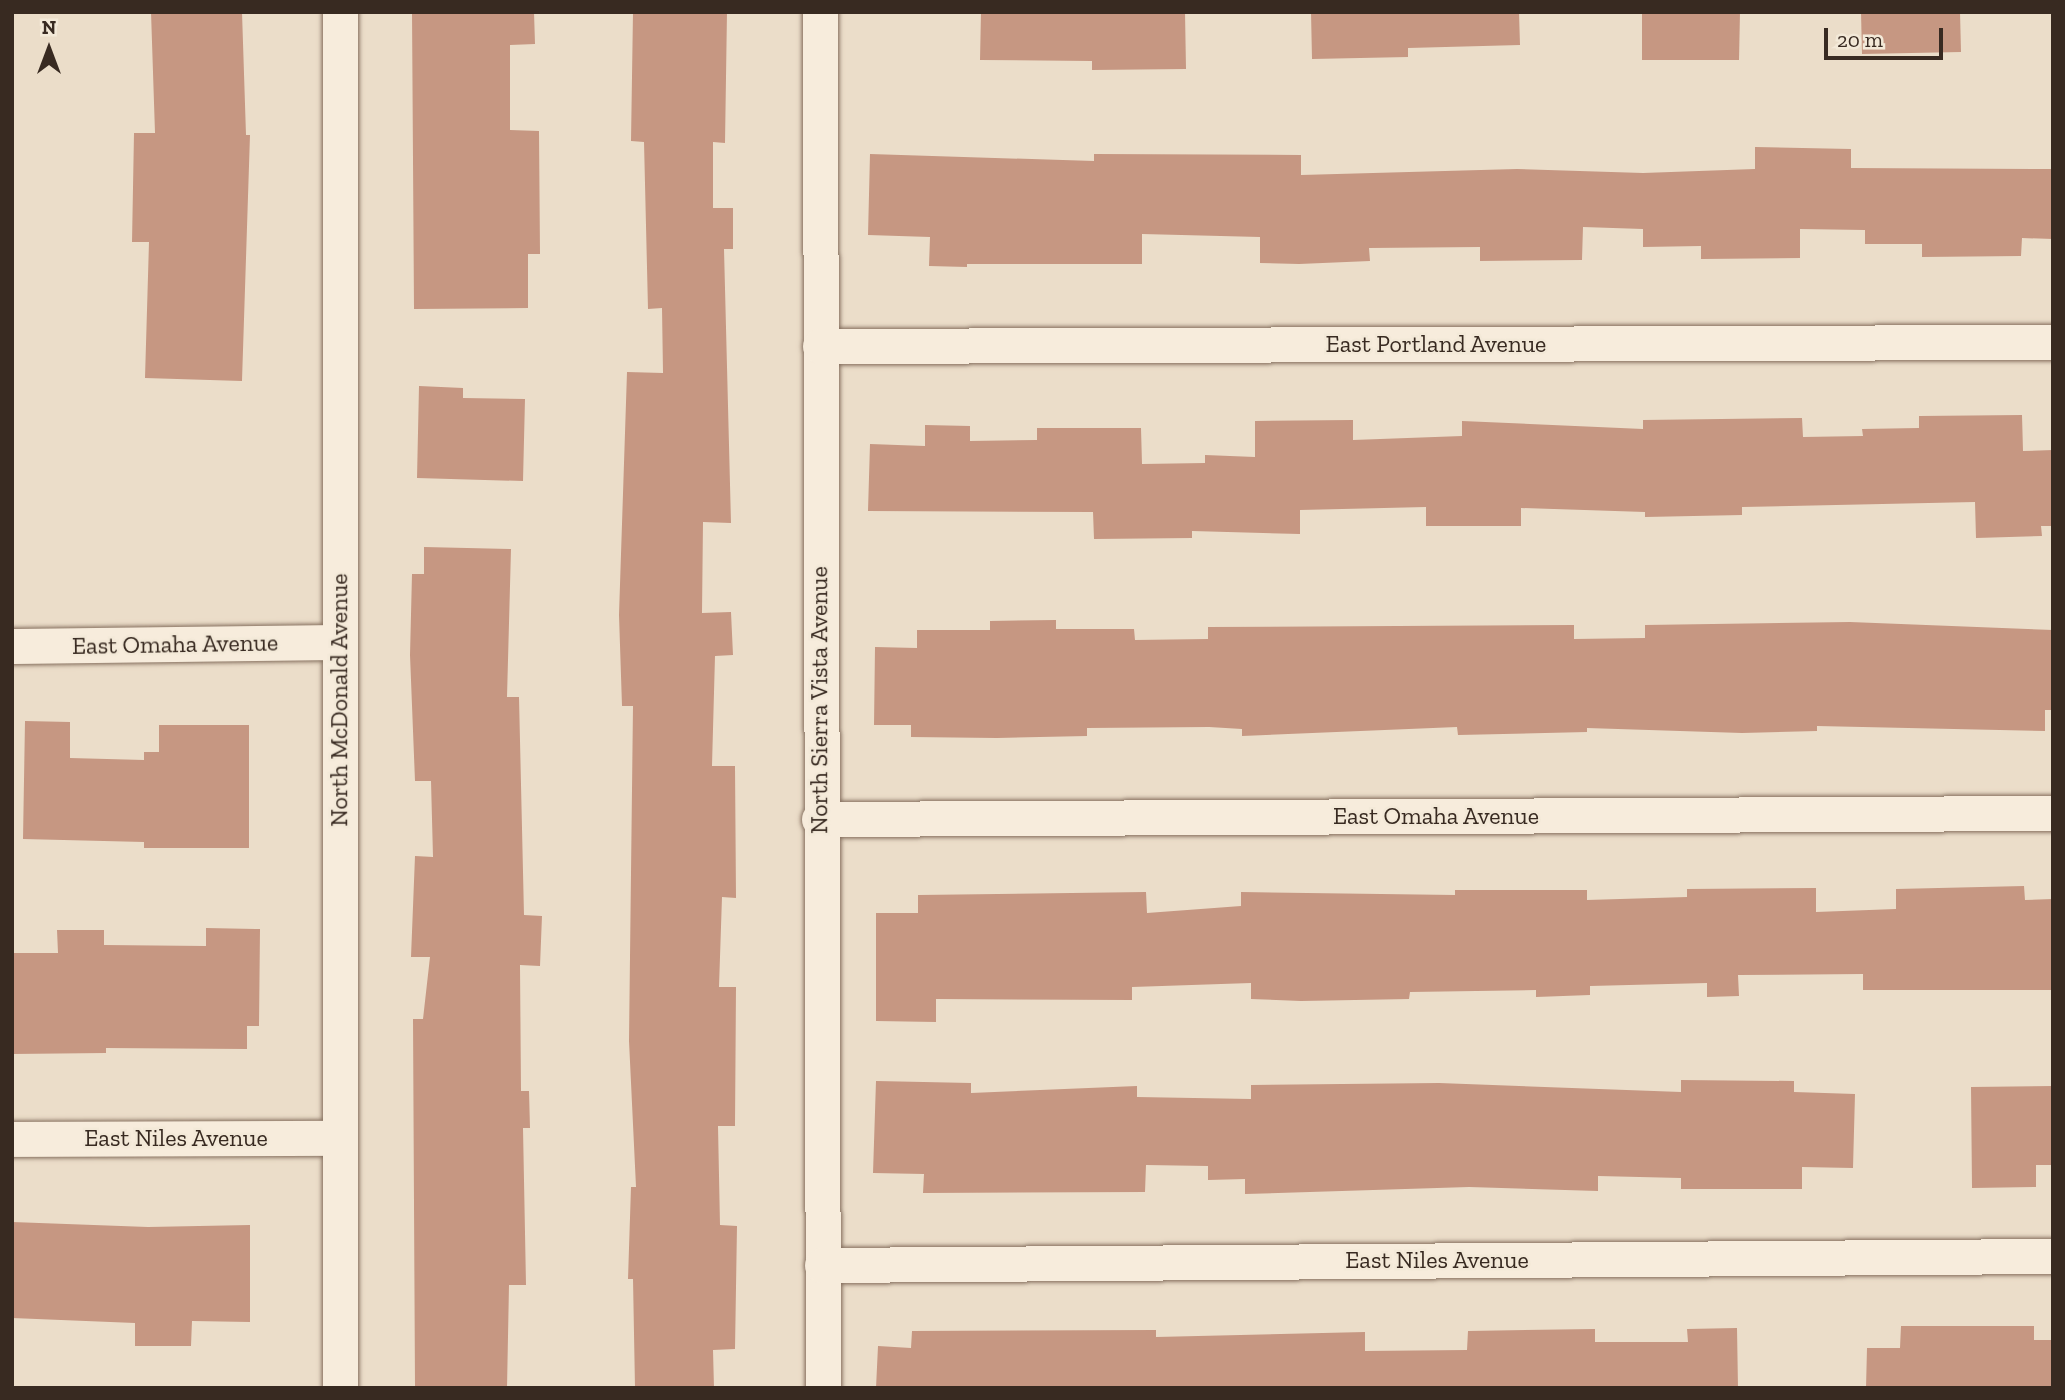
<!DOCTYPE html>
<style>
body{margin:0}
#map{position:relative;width:2065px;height:1400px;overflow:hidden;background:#ebddc9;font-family:"Zilla Slab",serif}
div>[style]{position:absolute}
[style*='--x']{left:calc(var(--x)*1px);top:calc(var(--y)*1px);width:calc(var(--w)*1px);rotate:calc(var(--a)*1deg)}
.building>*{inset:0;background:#c69782}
.roads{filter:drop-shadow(0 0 2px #86705f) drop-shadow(0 0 2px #86705f)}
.street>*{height:35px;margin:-17.5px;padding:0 17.5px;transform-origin:17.5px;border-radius:17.5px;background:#f7ecdc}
span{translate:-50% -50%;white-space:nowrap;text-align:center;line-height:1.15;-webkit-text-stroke:5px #f3e9d8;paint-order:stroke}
.street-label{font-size:24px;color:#382a21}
.frame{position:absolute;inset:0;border:14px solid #382a21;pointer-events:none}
.north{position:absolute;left:14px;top:14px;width:70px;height:70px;-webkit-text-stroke:5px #f3e9d8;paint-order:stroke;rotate:0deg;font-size:19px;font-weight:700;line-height:28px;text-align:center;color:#382a21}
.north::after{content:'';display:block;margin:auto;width:24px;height:32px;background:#382a21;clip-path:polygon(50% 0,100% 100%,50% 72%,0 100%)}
.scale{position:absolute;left:1824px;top:28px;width:119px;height:32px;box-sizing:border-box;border:4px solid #382a21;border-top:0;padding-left:9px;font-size:21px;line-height:24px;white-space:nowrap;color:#382a21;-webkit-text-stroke:5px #f3e9d8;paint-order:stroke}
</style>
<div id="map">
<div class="building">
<i style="clip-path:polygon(151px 12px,242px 12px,246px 135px,250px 135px,242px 381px,145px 378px,149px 242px,132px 242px,134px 133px,155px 133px)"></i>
<i style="clip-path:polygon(412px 12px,534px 12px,535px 44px,510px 45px,510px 130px,539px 131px,540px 254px,528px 254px,528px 308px,414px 309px)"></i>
<i style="clip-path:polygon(633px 12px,727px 12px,725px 143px,713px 142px,713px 208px,733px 208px,733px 249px,724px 249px,731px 523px,703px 522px,702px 613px,731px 612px,733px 655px,715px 656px,712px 766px,735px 766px,736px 898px,722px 897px,719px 987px,736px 987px,735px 1126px,718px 1126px,720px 1225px,737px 1226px,735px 1349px,713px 1350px,714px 1388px,635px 1388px,633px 1279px,628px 1279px,631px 1187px,636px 1187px,629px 1041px,633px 706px,622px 706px,619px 615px,627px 372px,663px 373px,662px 308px,648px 309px,644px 142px,631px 141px)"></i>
<i style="clip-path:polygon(981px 12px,1185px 12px,1186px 69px,1092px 70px,1092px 61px,980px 60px)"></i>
<i style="clip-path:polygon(1311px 12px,1519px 12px,1520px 45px,1408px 48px,1408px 57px,1312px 59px)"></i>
<i style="clip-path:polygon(1642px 12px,1740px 12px,1739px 60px,1642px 60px)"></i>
<i style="clip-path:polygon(1861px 12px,1960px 12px,1961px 52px,1862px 54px)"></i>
<i style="clip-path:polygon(1755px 147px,1851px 149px,1851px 168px,2053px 169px,2053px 239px,2022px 238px,2021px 256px,1922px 257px,1922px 244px,1865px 244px,1865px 230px,1800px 229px,1800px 258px,1701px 259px,1701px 246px,1643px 247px,1643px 229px,1583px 227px,1582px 260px,1480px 261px,1480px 247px,1369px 248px,1370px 261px,1299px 264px,1260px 263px,1260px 237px,1142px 234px,1142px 264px,967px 264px,967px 267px,929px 266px,930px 237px,868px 235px,870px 154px,1094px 161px,1094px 154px,1301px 155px,1301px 175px,1517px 169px,1643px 173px,1755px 169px)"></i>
<i style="clip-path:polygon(419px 386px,463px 388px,463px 398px,525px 399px,523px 481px,417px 478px)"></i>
<i style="clip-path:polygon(2022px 415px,2023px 451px,2053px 450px,2053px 526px,2041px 526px,2042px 536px,1976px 538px,1975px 502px,1742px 507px,1742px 515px,1645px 517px,1645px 512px,1521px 508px,1521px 526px,1426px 526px,1426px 507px,1300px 510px,1300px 534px,1192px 531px,1192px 538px,1094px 539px,1093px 512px,868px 511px,870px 444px,925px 446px,925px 425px,970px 426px,970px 441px,1037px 440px,1037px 428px,1141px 428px,1142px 464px,1205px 463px,1205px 455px,1255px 457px,1255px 421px,1353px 420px,1353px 440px,1462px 436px,1462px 421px,1643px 429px,1643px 420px,1802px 418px,1803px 437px,1863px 436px,1862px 429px,1919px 428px,1919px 416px)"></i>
<i style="clip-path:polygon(424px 547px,511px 549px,507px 697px,519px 697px,524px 915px,542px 916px,540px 966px,520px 965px,521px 1091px,529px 1091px,530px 1128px,523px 1128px,526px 1285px,509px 1285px,507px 1388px,415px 1388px,413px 1019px,423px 1019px,430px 957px,411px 957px,415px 856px,433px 857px,431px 781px,415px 781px,410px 655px,412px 574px,424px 574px)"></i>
<i style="clip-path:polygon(1056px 620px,1056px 629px,1134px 629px,1135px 640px,1208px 639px,1208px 627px,1574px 625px,1574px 639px,1645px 638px,1645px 625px,1850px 622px,2053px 630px,2053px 710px,2045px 710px,2045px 731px,1817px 726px,1817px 731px,1742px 733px,1587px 728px,1587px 732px,1458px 735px,1457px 727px,1242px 736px,1242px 729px,1209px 727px,1087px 728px,1087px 736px,997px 738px,911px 737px,911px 725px,874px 725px,875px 647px,917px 648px,917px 630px,990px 630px,990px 621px)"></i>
<i style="clip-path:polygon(25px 721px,70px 722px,70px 758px,144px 760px,144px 752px,159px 752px,159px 725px,249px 725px,249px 848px,144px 848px,144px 842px,23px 839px)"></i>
<i style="clip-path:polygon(2024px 886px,2025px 900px,2053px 899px,2053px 990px,1863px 990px,1863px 974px,1738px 975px,1739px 996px,1707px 997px,1707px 983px,1590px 986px,1590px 995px,1536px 997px,1536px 990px,1410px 992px,1409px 999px,1301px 1001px,1251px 999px,1251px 983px,1132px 987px,1132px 1000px,936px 999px,936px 1022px,876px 1021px,876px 913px,918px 913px,918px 895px,1146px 892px,1147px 913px,1241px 906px,1241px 892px,1455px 895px,1455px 890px,1587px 890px,1587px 900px,1687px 897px,1687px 889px,1816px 888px,1816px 912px,1896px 909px,1896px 889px)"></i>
<i style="clip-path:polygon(206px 928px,260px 929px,259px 1026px,247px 1026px,247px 1049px,106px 1048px,106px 1053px,12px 1054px,12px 953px,58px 953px,57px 930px,104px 930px,104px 945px,206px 946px)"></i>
<i style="clip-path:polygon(1681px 1080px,1794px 1081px,1794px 1092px,1855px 1094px,1853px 1168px,1802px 1167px,1802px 1189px,1681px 1189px,1681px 1178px,1598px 1176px,1598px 1191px,1469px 1187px,1245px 1194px,1245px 1179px,1208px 1180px,1208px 1166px,1146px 1165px,1145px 1192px,923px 1193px,924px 1174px,873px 1173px,876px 1081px,971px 1083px,971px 1093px,1137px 1086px,1137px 1097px,1251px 1099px,1251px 1085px,1439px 1083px,1681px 1092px)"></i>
<i style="clip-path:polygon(2053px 1086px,2053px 1165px,2036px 1165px,2036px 1187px,1972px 1188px,1971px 1087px)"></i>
<i style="clip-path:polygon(12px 1222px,148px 1227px,250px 1225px,250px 1322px,192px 1321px,191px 1346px,135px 1346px,135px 1323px,12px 1318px)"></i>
<i style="clip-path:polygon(1901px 1326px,2034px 1326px,2034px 1340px,2053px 1340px,2053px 1388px,1866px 1388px,1867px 1348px,1900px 1348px)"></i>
<i style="clip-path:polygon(1737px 1328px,1738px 1388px,876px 1388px,878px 1346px,911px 1348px,912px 1331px,1156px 1330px,1156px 1337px,1365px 1332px,1365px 1351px,1467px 1350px,1468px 1331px,1595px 1329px,1595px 1342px,1688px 1342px,1687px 1329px)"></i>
</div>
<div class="roads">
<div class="street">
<i style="--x:820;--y:12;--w:1376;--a:89.88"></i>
<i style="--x:820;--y:346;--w:1233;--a:-0.19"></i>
<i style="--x:12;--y:646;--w:327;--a:-0.7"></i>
<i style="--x:819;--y:819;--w:1234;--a:-0.28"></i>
<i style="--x:12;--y:1139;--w:328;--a:-0.2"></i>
<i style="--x:822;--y:1265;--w:1231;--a:-0.42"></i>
<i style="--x:340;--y:1388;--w:1376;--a:-90"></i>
</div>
</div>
<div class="street-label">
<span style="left:1436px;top:344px">East Portland Avenue</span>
<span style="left:175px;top:644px;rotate:-1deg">East Omaha Avenue</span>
<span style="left:339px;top:700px;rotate:-90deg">North McDonald Avenue</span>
<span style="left:819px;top:700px;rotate:-90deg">North Sierra Vista Avenue</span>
<span style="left:1436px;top:816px">East Omaha Avenue</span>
<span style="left:176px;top:1138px">East Niles Avenue</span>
<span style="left:1437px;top:1260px">East Niles Avenue</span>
</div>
<div class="frame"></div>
<div class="north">N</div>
<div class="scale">20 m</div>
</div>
